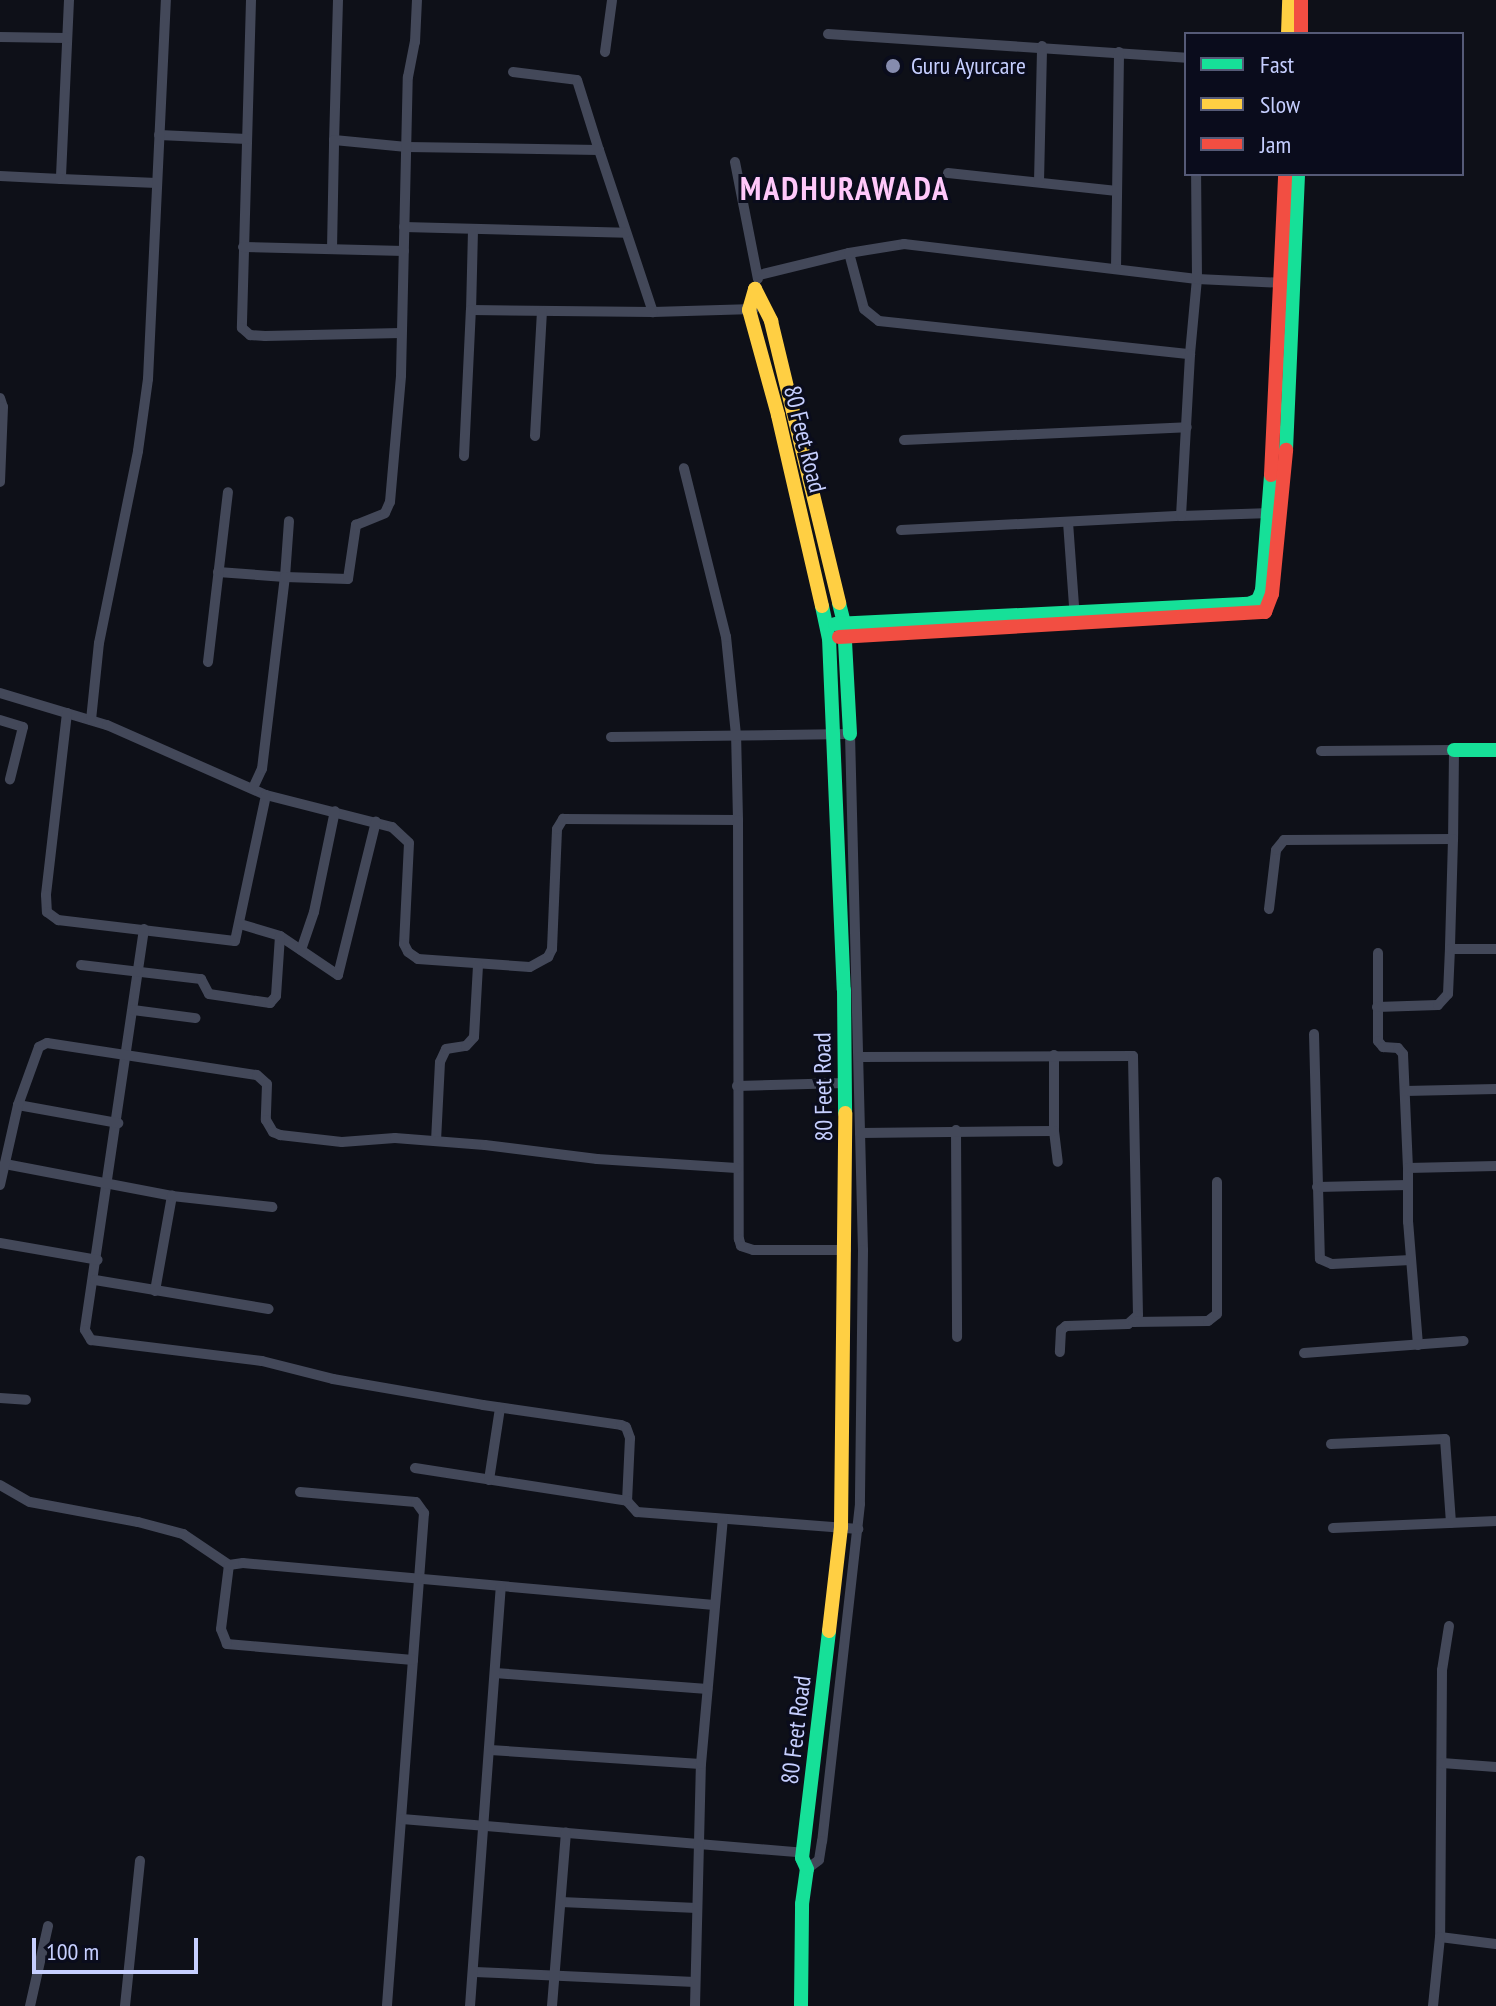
<!DOCTYPE html>
<style>
body{margin:0}
#map{position:relative;width:1496px;height:2006px;overflow:hidden;background:#0e1018;font-family:"PT Sans Narrow",sans-serif}
div>[style]{position:absolute}
[style*='--x']{left:calc(var(--x)*1px);top:calc(var(--y)*1px);width:calc(var(--w)*1px);rotate:calc(var(--a)*1deg)}
.street>*{height:10px;margin:-5px;padding:0 5px;transform-origin:5px;border-radius:5px;background:#434859}
.fast>*{height:14px;margin:-7px;padding:0 7px;transform-origin:7px;border-radius:7px;background:#16e098}
.slow>*{height:14px;margin:-7px;padding:0 7px;transform-origin:7px;border-radius:7px;background:#ffcf43}
.jam>*{height:14px;margin:-7px;padding:0 7px;transform-origin:7px;border-radius:7px;background:#f24e42}
.dots>*{width:22px;height:22px;translate:-50% -50%;box-sizing:border-box;border:4px solid #0a0c1c;border-radius:50%}
span{translate:-50% -50%;white-space:nowrap;text-align:center;line-height:1.15;-webkit-text-stroke:6px #0a0c1c;paint-order:stroke}
.poi-label{font-size:24px;color:#c6cfff}
.left{translate:0 -50%;text-align:left}
.street-label{font-size:24px;color:#c6cfff}
.district-label{font-size:32px;color:#ffc8fa;font-weight:700;letter-spacing:2px}
.legend{position:absolute;left:1184px;top:32px;width:280px;height:144px;box-sizing:border-box;background:#0a0c1c;border:2px solid #555a77;margin:0;padding:10px 14px;list-style:none;font-size:24px;color:#c6cfff}
.legend li{display:flex;align-items:center;gap:16px;height:40px}
.legend b{width:40px;border:2px solid #555a77}
.scale{position:absolute;left:32px;top:1938px;width:166px;height:36px;box-sizing:border-box;border:4px solid #c6cfff;border-top:0;padding-left:10px;font-size:24px;line-height:28px;white-space:nowrap;color:#c6cfff;-webkit-text-stroke:6px #0a0c1c;paint-order:stroke}
</style>
<div id="map">
<div class="street">
<i style="--x:69;--y:0;--w:179;--a:92.6"></i>
<i style="--x:61;--y:179;--w:96;--a:2.4"></i>
<i style="--x:251;--y:0;--w:328;--a:91.6"></i>
<i style="--x:242;--y:328;--w:11;--a:41"></i>
<i style="--x:250;--y:335;--w:15;--a:4"></i>
<i style="--x:265;--y:336;--w:136;--a:-1.3"></i>
<i style="--x:338;--y:0;--w:140;--a:91.6"></i>
<i style="--x:334;--y:140;--w:73;--a:5.5"></i>
<i style="--x:407;--y:147;--w:192;--a:0.9"></i>
<i style="--x:599;--y:150;--w:171;--a:71.6"></i>
<i style="--x:653;--y:312;--w:101;--a:-1.7"></i>
<i style="--x:828;--y:34;--w:359;--a:3.8"></i>
<i style="--x:0;--y:37;--w:67;--a:0.9"></i>
<i style="--x:605;--y:52;--w:52;--a:-82.3"></i>
<i style="--x:513;--y:72;--w:64;--a:7.1"></i>
<i style="--x:577;--y:80;--w:73;--a:72.6"></i>
<i style="--x:159;--y:135;--w:88;--a:2.6"></i>
<i style="--x:735;--y:162;--w:119;--a:78.9"></i>
<i style="--x:948;--y:173;--w:170;--a:6.1"></i>
<i style="--x:0;--y:176;--w:61;--a:2.8"></i>
<i style="--x:1039;--y:182;--w:136;--a:-88.7"></i>
<i style="--x:404;--y:227;--w:222;--a:1.5"></i>
<i style="--x:473;--y:230;--w:80;--a:91.4"></i>
<i style="--x:471;--y:310;--w:182;--a:0.6"></i>
<i style="--x:243;--y:247;--w:161;--a:1.4"></i>
<i style="--x:332;--y:249;--w:109;--a:-88.9"></i>
<i style="--x:849;--y:253;--w:58;--a:75"></i>
<i style="--x:864;--y:309;--w:19;--a:39"></i>
<i style="--x:879;--y:321;--w:313;--a:6.1"></i>
<i style="--x:1190;--y:354;--w:75;--a:-84.7"></i>
<i style="--x:1197;--y:279;--w:88;--a:2.6"></i>
<i style="--x:1116;--y:269;--w:217;--a:-89.2"></i>
<i style="--x:759;--y:275;--w:93;--a:-13.7"></i>
<i style="--x:849;--y:253;--w:56;--a:-9.3"></i>
<i style="--x:904;--y:244;--w:295;--a:6.8"></i>
<i style="--x:1197;--y:279;--w:105;--a:-90.5"></i>
<i style="--x:0;--y:398;--w:9;--a:72"></i>
<i style="--x:3;--y:407;--w:75;--a:92.3"></i>
<i style="--x:535;--y:436;--w:125;--a:-86.8"></i>
<i style="--x:904;--y:440;--w:283;--a:-2.6"></i>
<i style="--x:464;--y:456;--w:146;--a:-87.3"></i>
<i style="--x:1181;--y:516;--w:90;--a:-1.9"></i>
<i style="--x:1068;--y:522;--w:97;--a:85.9"></i>
<i style="--x:901;--y:530;--w:280;--a:-2.9"></i>
<i style="--x:1181;--y:516;--w:162;--a:-86.8"></i>
<i style="--x:218;--y:572;--w:67;--a:4.3"></i>
<i style="--x:285;--y:577;--w:56;--a:-85.9"></i>
<i style="--x:208;--y:662;--w:171;--a:-83.3"></i>
<i style="--x:0;--y:693;--w:112;--a:16.7"></i>
<i style="--x:107;--y:725;--w:174;--a:23.8"></i>
<i style="--x:266;--y:795;--w:130;--a:14.3"></i>
<i style="--x:392;--y:827;--w:23;--a:43"></i>
<i style="--x:409;--y:843;--w:101;--a:92.8"></i>
<i style="--x:404;--y:944;--w:9;--a:63"></i>
<i style="--x:408;--y:952;--w:12;--a:35"></i>
<i style="--x:418;--y:959;--w:112;--a:4.1"></i>
<i style="--x:530;--y:967;--w:21;--a:-29"></i>
<i style="--x:548;--y:957;--w:9;--a:-63"></i>
<i style="--x:552;--y:949;--w:120;--a:-87.6"></i>
<i style="--x:557;--y:829;--w:12;--a:-59"></i>
<i style="--x:563;--y:819;--w:175;--a:0.3"></i>
<i style="--x:738;--y:820;--w:85;--a:-91.3"></i>
<i style="--x:736;--y:735;--w:99;--a:-95.8"></i>
<i style="--x:726;--y:637;--w:174;--a:-104"></i>
<i style="--x:67;--y:713;--w:183;--a:96.6"></i>
<i style="--x:46;--y:895;--w:17;--a:87"></i>
<i style="--x:47;--y:912;--w:14;--a:36"></i>
<i style="--x:58;--y:920;--w:178;--a:6.8"></i>
<i style="--x:235;--y:941;--w:149;--a:-78"></i>
<i style="--x:0;--y:720;--w:24;--a:17"></i>
<i style="--x:23;--y:727;--w:54;--a:104"></i>
<i style="--x:91;--y:720;--w:77;--a:-84.1"></i>
<i style="--x:99;--y:643;--w:196;--a:-78.5"></i>
<i style="--x:138;--y:451;--w:73;--a:-82.1"></i>
<i style="--x:148;--y:379;--w:379;--a:-87.3"></i>
<i style="--x:611;--y:737;--w:239;--a:-0.7"></i>
<i style="--x:850;--y:734;--w:516;--a:88.56"></i>
<i style="--x:863;--y:1250;--w:254;--a:90.7"></i>
<i style="--x:860;--y:1504;--w:339;--a:96.4"></i>
<i style="--x:822;--y:1841;--w:19;--a:99"></i>
<i style="--x:819;--y:1860;--w:15;--a:143"></i>
<i style="--x:1321;--y:751;--w:133;--a:-0.4"></i>
<i style="--x:1454;--y:750;--w:89;--a:90.6"></i>
<i style="--x:253;--y:788;--w:21;--a:-65"></i>
<i style="--x:262;--y:769;--w:193;--a:-83.2"></i>
<i style="--x:285;--y:577;--w:63;--a:1.8"></i>
<i style="--x:348;--y:579;--w:55;--a:-81.6"></i>
<i style="--x:356;--y:525;--w:31;--a:-22"></i>
<i style="--x:385;--y:513;--w:12;--a:-66"></i>
<i style="--x:390;--y:502;--w:127;--a:-85"></i>
<i style="--x:401;--y:375;--w:298;--a:-88.7"></i>
<i style="--x:408;--y:77;--w:36;--a:-79"></i>
<i style="--x:415;--y:42;--w:42;--a:-87.3"></i>
<i style="--x:738;--y:820;--w:419;--a:89.9"></i>
<i style="--x:739;--y:1239;--w:7;--a:74"></i>
<i style="--x:741;--y:1246;--w:13;--a:18"></i>
<i style="--x:753;--y:1250;--w:93;--a:0"></i>
<i style="--x:1269;--y:909;--w:59;--a:-83.2"></i>
<i style="--x:1276;--y:850;--w:13;--a:-51"></i>
<i style="--x:1284;--y:840;--w:169;--a:-0.3"></i>
<i style="--x:1453;--y:839;--w:110;--a:91.6"></i>
<i style="--x:240;--y:924;--w:42;--a:16.7"></i>
<i style="--x:280;--y:936;--w:70;--a:33.9"></i>
<i style="--x:338;--y:975;--w:158;--a:-76.1"></i>
<i style="--x:144;--y:929;--w:405;--a:98.4"></i>
<i style="--x:85;--y:1330;--w:12;--a:59"></i>
<i style="--x:91;--y:1340;--w:172;--a:7"></i>
<i style="--x:262;--y:1361;--w:73;--a:14.2"></i>
<i style="--x:333;--y:1379;--w:152;--a:9.8"></i>
<i style="--x:483;--y:1405;--w:139;--a:8.2"></i>
<i style="--x:621;--y:1425;--w:5;--a:22"></i>
<i style="--x:626;--y:1427;--w:12;--a:70"></i>
<i style="--x:630;--y:1438;--w:63;--a:92.7"></i>
<i style="--x:627;--y:1501;--w:15;--a:48"></i>
<i style="--x:637;--y:1512;--w:222;--a:4.4"></i>
<i style="--x:301;--y:950;--w:40;--a:-71.1"></i>
<i style="--x:314;--y:912;--w:103;--a:-78.3"></i>
<i style="--x:1378;--y:953;--w:88;--a:90"></i>
<i style="--x:1378;--y:1041;--w:8;--a:50"></i>
<i style="--x:1383;--y:1047;--w:15;--a:4"></i>
<i style="--x:1398;--y:1048;--w:8;--a:50"></i>
<i style="--x:1403;--y:1054;--w:114;--a:87.5"></i>
<i style="--x:81;--y:965;--w:121;--a:6.7"></i>
<i style="--x:201;--y:979;--w:17;--a:62"></i>
<i style="--x:209;--y:994;--w:62;--a:8.4"></i>
<i style="--x:270;--y:1003;--w:9;--a:-49"></i>
<i style="--x:276;--y:996;--w:60;--a:-86.2"></i>
<i style="--x:1377;--y:1007;--w:61;--a:-1.9"></i>
<i style="--x:1438;--y:1005;--w:15;--a:-48"></i>
<i style="--x:1448;--y:994;--w:45;--a:-87.5"></i>
<i style="--x:1450;--y:949;--w:46;--a:0"></i>
<i style="--x:133;--y:1010;--w:63;--a:7.4"></i>
<i style="--x:1314;--y:1034;--w:225;--a:88.5"></i>
<i style="--x:1320;--y:1259;--w:13;--a:23"></i>
<i style="--x:1332;--y:1264;--w:79;--a:-2.9"></i>
<i style="--x:1054;--y:1055;--w:76;--a:90"></i>
<i style="--x:1054;--y:1131;--w:31;--a:83"></i>
<i style="--x:859;--y:1057;--w:274;--a:-0.2"></i>
<i style="--x:1133;--y:1056;--w:259;--a:88.9"></i>
<i style="--x:1138;--y:1315;--w:13;--a:138"></i>
<i style="--x:1128;--y:1324;--w:62;--a:178.2"></i>
<i style="--x:1066;--y:1326;--w:6;--a:141"></i>
<i style="--x:1061;--y:1330;--w:22;--a:93"></i>
<i style="--x:737;--y:1086;--w:108;--a:-1.6"></i>
<i style="--x:1405;--y:1091;--w:91;--a:-1.3"></i>
<i style="--x:18;--y:1105;--w:102;--a:10.2"></i>
<i style="--x:956;--y:1130;--w:207;--a:89.7"></i>
<i style="--x:860;--y:1133;--w:194;--a:-0.6"></i>
<i style="--x:436;--y:1141;--w:79;--a:-87.1"></i>
<i style="--x:440;--y:1062;--w:14;--a:-65"></i>
<i style="--x:446;--y:1049;--w:20;--a:-9"></i>
<i style="--x:466;--y:1046;--w:12;--a:-48"></i>
<i style="--x:474;--y:1037;--w:72;--a:-86.8"></i>
<i style="--x:5;--y:1164;--w:170;--a:10.8"></i>
<i style="--x:0;--y:1185;--w:82;--a:-77.3"></i>
<i style="--x:18;--y:1105;--w:62;--a:-70.1"></i>
<i style="--x:39;--y:1047;--w:9;--a:-27"></i>
<i style="--x:47;--y:1043;--w:212;--a:8.7"></i>
<i style="--x:257;--y:1075;--w:13;--a:42"></i>
<i style="--x:267;--y:1084;--w:36;--a:92"></i>
<i style="--x:266;--y:1120;--w:14;--a:60"></i>
<i style="--x:273;--y:1132;--w:8;--a:23"></i>
<i style="--x:280;--y:1135;--w:62;--a:6.4"></i>
<i style="--x:342;--y:1142;--w:53;--a:-4.3"></i>
<i style="--x:395;--y:1138;--w:90;--a:4.4"></i>
<i style="--x:485;--y:1145;--w:113;--a:7.1"></i>
<i style="--x:597;--y:1159;--w:140;--a:3.7"></i>
<i style="--x:1317;--y:1187;--w:91;--a:-1.3"></i>
<i style="--x:0;--y:1243;--w:99;--a:9.8"></i>
<i style="--x:95;--y:1280;--w:176;--a:9.5"></i>
<i style="--x:155;--y:1291;--w:97;--a:-79.9"></i>
<i style="--x:172;--y:1196;--w:101;--a:6.3"></i>
<i style="--x:1133;--y:1322;--w:75;--a:-0.8"></i>
<i style="--x:1208;--y:1321;--w:11;--a:-38"></i>
<i style="--x:1217;--y:1314;--w:132;--a:-90"></i>
<i style="--x:1418;--y:1345;--w:123;--a:-94.6"></i>
<i style="--x:1408;--y:1222;--w:54;--a:-90"></i>
<i style="--x:1408;--y:1168;--w:88;--a:-1.3"></i>
<i style="--x:1304;--y:1353;--w:160;--a:-4.3"></i>
<i style="--x:0;--y:1398;--w:26;--a:4"></i>
<i style="--x:1331;--y:1444;--w:114;--a:-2.5"></i>
<i style="--x:1445;--y:1439;--w:84;--a:85.9"></i>
<i style="--x:415;--y:1468;--w:215;--a:8.8"></i>
<i style="--x:489;--y:1480;--w:73;--a:-81.3"></i>
<i style="--x:0;--y:1485;--w:34;--a:30"></i>
<i style="--x:30;--y:1502;--w:110;--a:10.5"></i>
<i style="--x:138;--y:1522;--w:47;--a:14.9"></i>
<i style="--x:183;--y:1534;--w:55;--a:34"></i>
<i style="--x:300;--y:1492;--w:116;--a:4.9"></i>
<i style="--x:416;--y:1502;--w:14;--a:54"></i>
<i style="--x:424;--y:1513;--w:494;--a:94.3"></i>
<i style="--x:1333;--y:1528;--w:163;--a:-2.5"></i>
<i style="--x:1449;--y:1626;--w:45;--a:99"></i>
<i style="--x:1442;--y:1670;--w:267;--a:90.4"></i>
<i style="--x:1440;--y:1937;--w:56;--a:7.1"></i>
<i style="--x:413;--y:1660;--w:187;--a:-175.1"></i>
<i style="--x:227;--y:1644;--w:16;--a:-112"></i>
<i style="--x:221;--y:1629;--w:64;--a:-82.9"></i>
<i style="--x:229;--y:1565;--w:14;--a:-8"></i>
<i style="--x:243;--y:1563;--w:473;--a:5.1"></i>
<i style="--x:495;--y:1673;--w:213;--a:4.3"></i>
<i style="--x:490;--y:1750;--w:211;--a:3.8"></i>
<i style="--x:1442;--y:1763;--w:54;--a:4.2"></i>
<i style="--x:402;--y:1819;--w:402;--a:4.8"></i>
<i style="--x:561;--y:1902;--w:136;--a:2.5"></i>
<i style="--x:475;--y:1972;--w:220;--a:2.6"></i>
<i style="--x:30;--y:2006;--w:82;--a:-77.3"></i>
<i style="--x:125;--y:2006;--w:146;--a:-84.1"></i>
<i style="--x:470;--y:2006;--w:420;--a:-85.8"></i>
<i style="--x:552;--y:2006;--w:174;--a:-85.4"></i>
<i style="--x:695;--y:2006;--w:242;--a:-88.6"></i>
<i style="--x:701;--y:1764;--w:246;--a:-84.9"></i>
<i style="--x:1433;--y:2006;--w:69;--a:-84.2"></i>
</div>
<div class="fast">
<i style="--x:1286;--y:450;--w:276;--a:-87.5"></i>
<i style="--x:839;--y:603;--w:21;--a:76"></i>
<i style="--x:844;--y:623;--w:111;--a:86.9"></i>
<i style="--x:822;--y:606;--w:33;--a:78"></i>
<i style="--x:829;--y:638;--w:352;--a:87.6"></i>
<i style="--x:844;--y:990;--w:123;--a:89.5"></i>
<i style="--x:835;--y:624;--w:414;--a:-2.8"></i>
<i style="--x:1249;--y:604;--w:10;--a:-24"></i>
<i style="--x:1258;--y:600;--w:11;--a:-68"></i>
<i style="--x:1262;--y:590;--w:115;--a:-85.5"></i>
<i style="--x:1454;--y:750;--w:42;--a:0"></i>
<i style="--x:801;--y:2006;--w:102;--a:-89.4"></i>
<i style="--x:802;--y:1904;--w:35;--a:-82"></i>
<i style="--x:807;--y:1869;--w:12;--a:-114"></i>
<i style="--x:802;--y:1858;--w:229;--a:-83.2"></i>
</div>
<div class="slow">
<i style="--x:1288;--y:34;--w:34;--a:-88"></i>
<i style="--x:822;--y:606;--w:196;--a:-103"></i>
<i style="--x:778;--y:415;--w:109;--a:-105.4"></i>
<i style="--x:749;--y:310;--w:22;--a:-74"></i>
<i style="--x:755;--y:289;--w:36;--a:63"></i>
<i style="--x:771;--y:321;--w:290;--a:76.4"></i>
<i style="--x:829;--y:1631;--w:105;--a:-83.4"></i>
<i style="--x:841;--y:1527;--w:414;--a:-89.4"></i>
</div>
<div class="jam">
<i style="--x:1301;--y:0;--w:34;--a:90"></i>
<i style="--x:1271;--y:475;--w:301;--a:-87.3"></i>
<i style="--x:839;--y:637;--w:427;--a:-3.4"></i>
<i style="--x:1265;--y:612;--w:19;--a:-69"></i>
<i style="--x:1272;--y:594;--w:145;--a:-84.4"></i>
</div>
<div class="dots">
<i style="left:893px;top:66px;background:#868cae"></i>
</div>
<div class="poi-label">
<span class="left" style="left:911px;top:66px">Guru Ayurcare</span>
</div>
<div class="street-label">
<span style="left:805px;top:439px;rotate:76deg">80 Feet Road</span>
<span style="left:823px;top:1087px;rotate:-91deg">80 Feet Road</span>
<span style="left:796px;top:1730px;rotate:-83deg">80 Feet Road</span>
</div>
<div class="district-label">
<span style="left:845px;top:188px">MADHURAWADA</span>
</div>
<ul class="legend">
<li><b style="height:10px;background:#16e098"></b>Fast</li>
<li><b style="height:10px;background:#ffcf43"></b>Slow</li>
<li><b style="height:10px;background:#f24e42"></b>Jam</li>
</ul>
<div class="scale">100 m</div>
</div>
